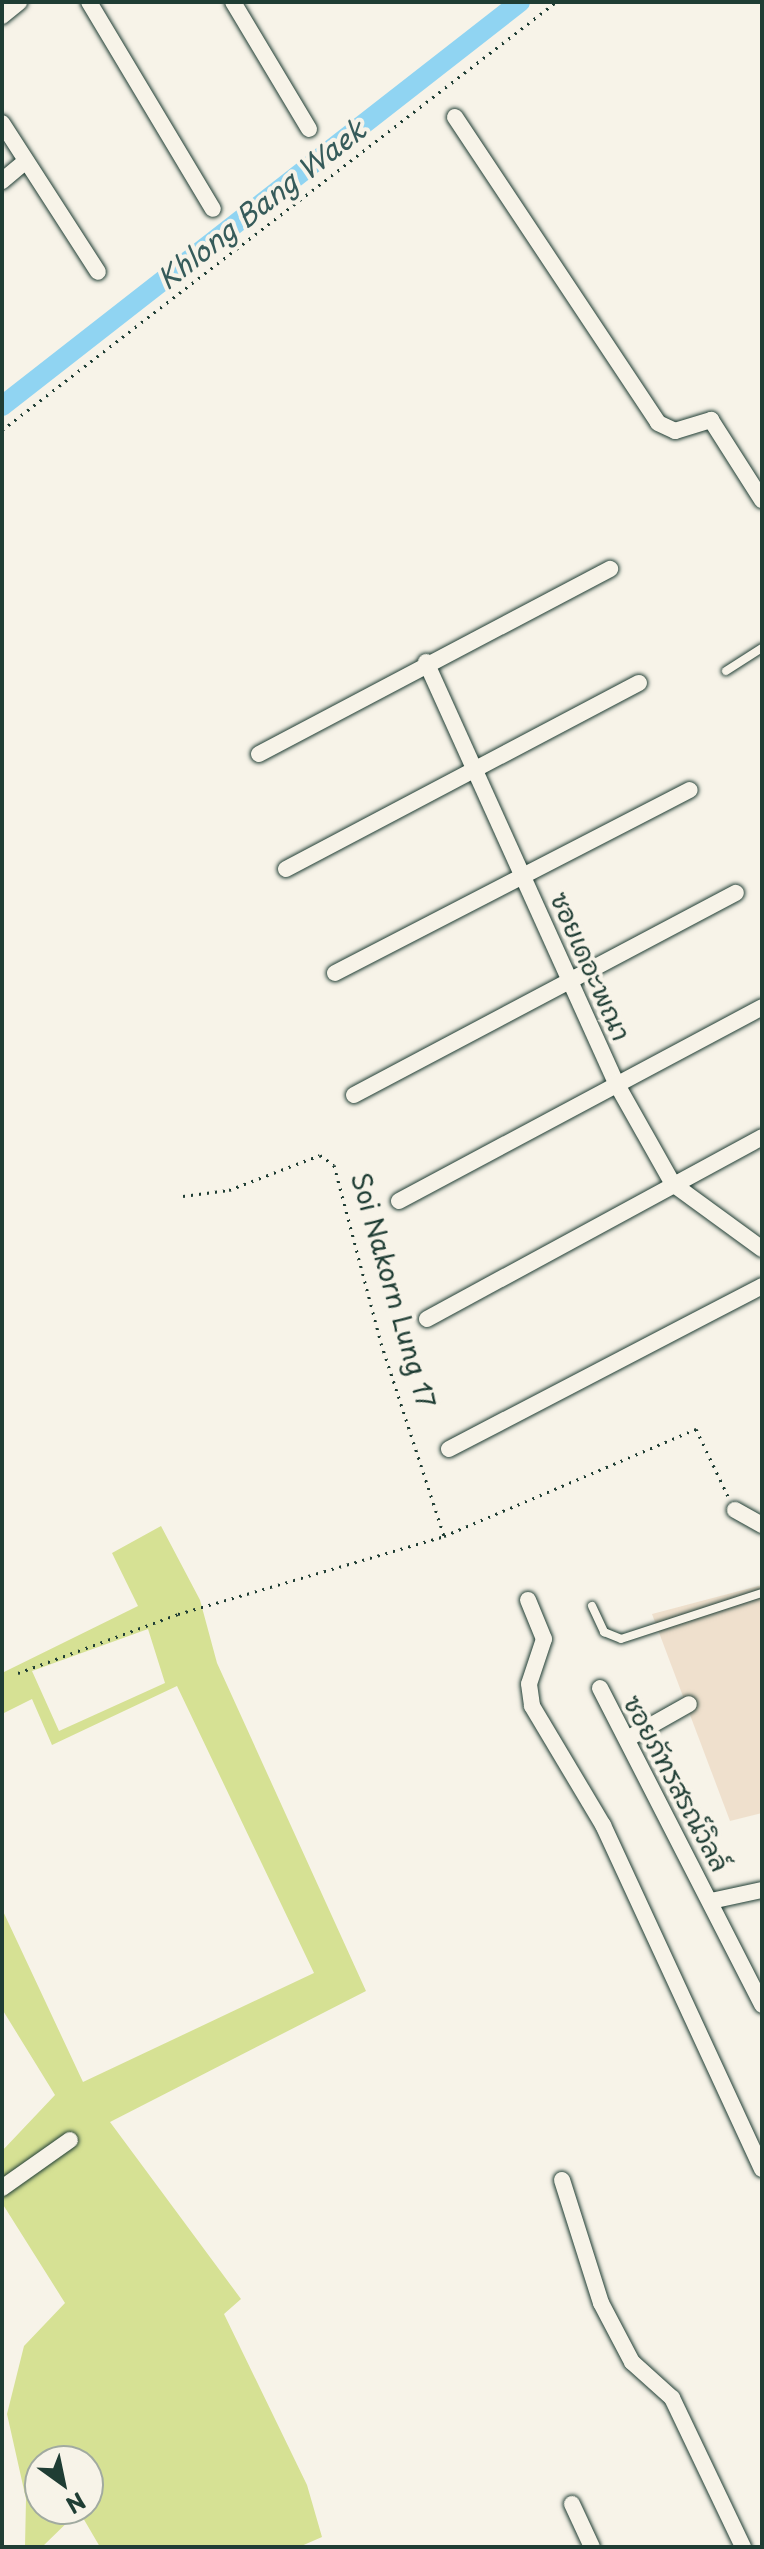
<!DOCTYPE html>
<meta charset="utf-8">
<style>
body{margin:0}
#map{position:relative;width:764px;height:2549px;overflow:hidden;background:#f7f3e8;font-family:"Playpen Sans","Playpen Sans Thai",sans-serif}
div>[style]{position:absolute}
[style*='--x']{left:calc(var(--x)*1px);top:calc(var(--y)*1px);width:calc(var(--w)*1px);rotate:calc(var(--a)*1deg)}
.built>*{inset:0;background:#efe0cd}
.green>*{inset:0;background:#d6e194}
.canal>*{height:20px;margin:-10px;padding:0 10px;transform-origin:10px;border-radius:10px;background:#90d4f2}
.path>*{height:3px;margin-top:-1.5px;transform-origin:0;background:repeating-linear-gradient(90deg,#1f3d34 0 2px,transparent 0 8px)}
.roads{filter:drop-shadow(0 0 2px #1f3d34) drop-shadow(0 0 2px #1f3d34)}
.service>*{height:8px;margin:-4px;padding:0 4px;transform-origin:4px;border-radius:4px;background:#f7f3e8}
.minor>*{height:16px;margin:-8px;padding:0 8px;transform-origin:8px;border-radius:8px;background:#f7f3e8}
span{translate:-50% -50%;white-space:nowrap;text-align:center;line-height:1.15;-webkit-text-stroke:8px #f7f3e8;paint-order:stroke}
.street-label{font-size:26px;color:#1f3d34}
.water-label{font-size:28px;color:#365b5a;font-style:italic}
.frame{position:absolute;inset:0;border:4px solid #1f3d34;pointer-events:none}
.north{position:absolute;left:24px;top:2445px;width:80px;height:80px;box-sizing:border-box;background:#f7f3e8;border:2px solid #a1aaa0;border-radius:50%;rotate:147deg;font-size:22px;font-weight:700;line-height:32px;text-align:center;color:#1f3d34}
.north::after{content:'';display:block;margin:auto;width:28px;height:36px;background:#1f3d34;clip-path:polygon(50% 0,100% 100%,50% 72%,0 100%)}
</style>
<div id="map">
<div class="built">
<i style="clip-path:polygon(762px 1585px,762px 1813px,730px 1821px,652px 1614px)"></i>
</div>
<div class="green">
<i style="clip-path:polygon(evenodd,161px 1526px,200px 1600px,217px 1663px,366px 1991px,110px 2122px,241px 2299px,224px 2314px,307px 2485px,322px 2537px,299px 2547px,100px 2547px,79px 2511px,42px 2547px,25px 2547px,26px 2499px,7px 2414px,24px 2346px,65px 2303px,2px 2203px,2px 2151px,55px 2095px,2px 2009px,2px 1909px,83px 2082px,314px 1973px,177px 1686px,52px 1745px,32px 1699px,2px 1714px,2px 1673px,138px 1606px,112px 1553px,161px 1526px,148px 1629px,165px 1683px,59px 1731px,32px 1671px,148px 1629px,161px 1526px,40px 2461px,88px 2461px,88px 2509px,40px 2509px,40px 2461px)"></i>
</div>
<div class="canal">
<i style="--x:2;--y:406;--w:657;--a:-37.95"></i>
</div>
<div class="path">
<i style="--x:2;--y:430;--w:700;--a:-37.69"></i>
<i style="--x:183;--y:1196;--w:46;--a:-7.4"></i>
<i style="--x:229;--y:1190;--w:97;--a:-21"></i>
<i style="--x:320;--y:1155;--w:17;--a:36"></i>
<i style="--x:334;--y:1165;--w:184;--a:75.2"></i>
<i style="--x:381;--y:1343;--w:203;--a:71.9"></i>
<i style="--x:18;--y:1673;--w:171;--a:-20.2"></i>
<i style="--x:178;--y:1614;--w:277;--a:-16.3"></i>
<i style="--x:444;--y:1536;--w:274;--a:-23"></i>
<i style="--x:696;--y:1429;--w:74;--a:64.5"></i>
</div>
<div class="roads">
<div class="service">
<i style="--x:726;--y:671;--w:43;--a:-32.6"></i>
<i style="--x:592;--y:1606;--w:29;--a:65"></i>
<i style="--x:604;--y:1632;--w:18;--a:22"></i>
<i style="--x:621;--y:1639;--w:148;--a:-18.1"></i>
</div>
<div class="minor">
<i style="--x:89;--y:2;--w:241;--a:59.1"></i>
<i style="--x:233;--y:2;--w:148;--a:59.1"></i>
<i style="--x:2;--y:16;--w:22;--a:-39"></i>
<i style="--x:455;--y:117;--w:367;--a:56.4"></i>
<i style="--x:658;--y:423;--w:19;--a:25"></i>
<i style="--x:675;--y:431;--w:38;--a:-17"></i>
<i style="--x:711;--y:420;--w:95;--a:57.5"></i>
<i style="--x:2;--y:123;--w:177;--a:57.2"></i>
<i style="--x:2;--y:181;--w:31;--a:-40"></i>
<i style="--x:426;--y:662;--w:462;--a:65.7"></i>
<i style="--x:616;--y:1083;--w:116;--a:60.6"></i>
<i style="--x:673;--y:1184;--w:110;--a:36.1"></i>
<i style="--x:259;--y:754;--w:397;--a:-27.8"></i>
<i style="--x:286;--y:869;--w:399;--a:-27.8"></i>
<i style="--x:335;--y:973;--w:399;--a:-27.3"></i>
<i style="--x:354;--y:1095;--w:432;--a:-27.9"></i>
<i style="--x:399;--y:1201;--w:412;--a:-28.1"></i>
<i style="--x:427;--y:1319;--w:381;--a:-28.5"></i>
<i style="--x:449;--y:1449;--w:353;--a:-27.5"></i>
<i style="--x:735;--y:1510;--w:31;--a:29"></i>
<i style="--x:528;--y:1600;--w:42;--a:67.7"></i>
<i style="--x:544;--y:1639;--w:47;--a:108.4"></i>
<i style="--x:529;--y:1684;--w:22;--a:82"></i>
<i style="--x:532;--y:1706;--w:139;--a:59.2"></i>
<i style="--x:603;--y:1825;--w:379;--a:65.2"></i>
<i style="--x:600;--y:1688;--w:356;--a:62.9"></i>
<i style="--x:627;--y:1739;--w:71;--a:-29.4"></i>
<i style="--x:711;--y:1901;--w:52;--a:-12.2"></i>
<i style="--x:562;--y:2180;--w:129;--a:72.4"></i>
<i style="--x:601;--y:2303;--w:67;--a:62.3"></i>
<i style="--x:632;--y:2362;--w:54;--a:42"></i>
<i style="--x:672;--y:2398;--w:165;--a:64.5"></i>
<i style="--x:2;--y:2188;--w:83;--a:-35.2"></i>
<i style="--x:572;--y:2504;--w:47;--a:65.1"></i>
</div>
</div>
<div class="street-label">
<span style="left:591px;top:966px;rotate:66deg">ซอยเดอะพณา</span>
<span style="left:394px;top:1290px;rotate:74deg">Soi Nakorn Lung 17</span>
<span style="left:677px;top:1783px;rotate:62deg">ซอยภัทรสรณ์วิลล์</span>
</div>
<div class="water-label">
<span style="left:261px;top:204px;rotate:-38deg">Khlong Bang Waek</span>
</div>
<div class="frame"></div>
<div class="north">N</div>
</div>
